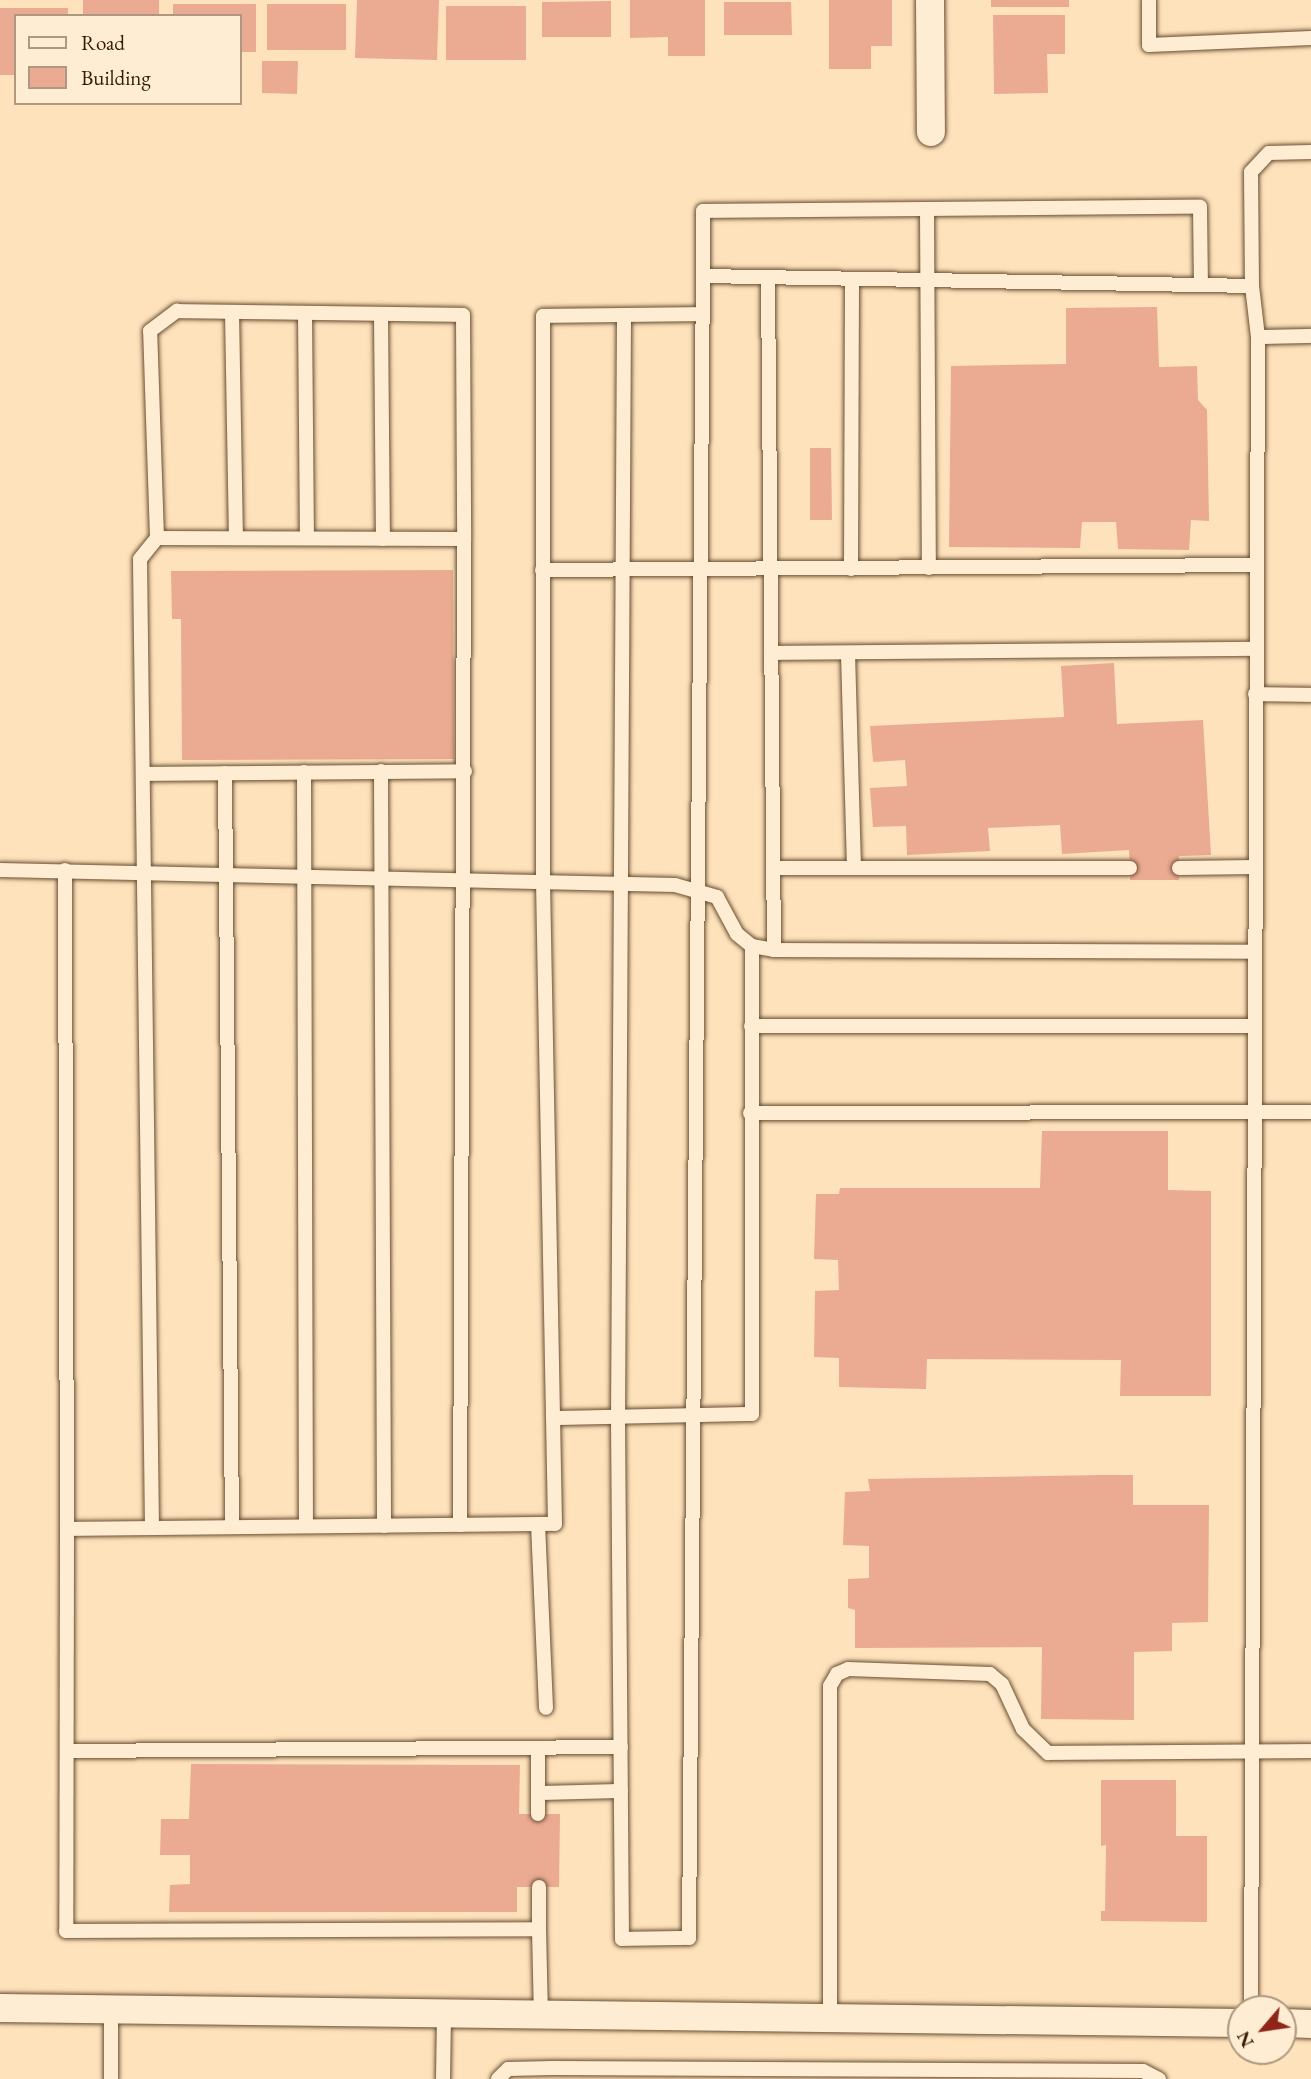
<!DOCTYPE html>
<style>
body{margin:0}
#map{position:relative;width:1311px;height:2079px;overflow:hidden;background:#fee2bb;font-family:"EB Garamond",serif}
div>[style]{position:absolute}
[style*='--x']{left:calc(var(--x)*1px);top:calc(var(--y)*1px);width:calc(var(--w)*1px);rotate:calc(var(--a)*1deg)}
.building>*{inset:0;background:#ebaa92}
.roads{filter:drop-shadow(0 0 2px #674e31) drop-shadow(0 0 2px #674e31)}
.lane>*{height:14px;margin:-7px;padding:0 7px;transform-origin:7px;border-radius:7px;background:#feecd3}
.street>*{height:28px;margin:-14px;padding:0 14px;transform-origin:14px;border-radius:14px;background:#feecd3}
span{translate:-50% -50%;white-space:nowrap;text-align:center;line-height:1.15;-webkit-text-stroke:6px #feecd3;paint-order:stroke}
.legend{position:absolute;left:14px;top:14px;width:228px;height:91px;box-sizing:border-box;background:#feecd3;border:2px solid #ae9980;margin:0;padding:9px 12px;list-style:none;font-size:21px;color:#351c03}
.legend li{display:flex;align-items:center;gap:14px;height:35px}
.legend b{width:35px;border:2px solid #ae9980}
.north{position:absolute;left:1227px;top:1995px;width:70px;height:70px;box-sizing:border-box;background:#feecd3;border:2px solid #ae9980;border-radius:50%;rotate:241deg;font-size:19px;font-weight:700;line-height:28px;text-align:center;color:#351c03}
.north::after{content:'';display:block;margin:auto;width:24px;height:32px;background:#8f2418;clip-path:polygon(50% 0,100% 100%,50% 72%,0 100%)}
</style>
<div id="map">
<div class="building">
<i style="clip-path:polygon(83px 0,159px 0,159px 16px,83px 16px)"></i>
<i style="clip-path:polygon(357px 0,439px 0,437px 60px,355px 58px)"></i>
<i style="clip-path:polygon(630px 0,705px 0,705px 56px,668px 56px,668px 37px,630px 38px)"></i>
<i style="clip-path:polygon(829px 0,892px 0,892px 46px,871px 46px,871px 69px,829px 69px)"></i>
<i style="clip-path:polygon(991px 0,1069px 0,1069px 7px,991px 7px)"></i>
<i style="clip-path:polygon(611px 1px,611px 37px,542px 37px,542px 2px)"></i>
<i style="clip-path:polygon(724px 2px,791px 2px,792px 35px,724px 35px)"></i>
<i style="clip-path:polygon(173px 4px,256px 4px,256px 52px,240px 52px,240px 16px,173px 16px)"></i>
<i style="clip-path:polygon(267px 4px,346px 4px,346px 50px,267px 50px)"></i>
<i style="clip-path:polygon(446px 6px,526px 6px,526px 60px,446px 60px)"></i>
<i style="clip-path:polygon(0 8px,68px 8px,68px 16px,16px 16px,16px 75px,0 75px)"></i>
<i style="clip-path:polygon(993px 15px,1065px 15px,1065px 54px,1047px 54px,1048px 93px,994px 94px)"></i>
<i style="clip-path:polygon(262px 61px,298px 61px,297px 94px,262px 93px)"></i>
<i style="clip-path:polygon(1157px 307px,1159px 367px,1197px 366px,1198px 400px,1207px 410px,1209px 521px,1191px 520px,1189px 550px,1118px 549px,1116px 522px,1082px 522px,1080px 548px,949px 547px,951px 366px,1066px 364px,1066px 308px)"></i>
<i style="clip-path:polygon(810px 448px,831px 448px,832px 520px,810px 520px)"></i>
<i style="clip-path:polygon(453px 570px,454px 759px,182px 760px,181px 619px,172px 619px,171px 571px)"></i>
<i style="clip-path:polygon(1114px 663px,1117px 724px,1203px 720px,1211px 855px,1179px 856px,1179px 880px,1130px 880px,1129px 850px,1062px 854px,1060px 825px,988px 828px,990px 851px,907px 855px,906px 826px,873px 827px,870px 788px,907px 786px,905px 760px,873px 762px,870px 726px,1064px 717px,1061px 666px)"></i>
<i style="clip-path:polygon(1042px 1131px,1168px 1131px,1168px 1190px,1211px 1191px,1211px 1396px,1120px 1396px,1121px 1360px,927px 1359px,926px 1389px,839px 1387px,839px 1358px,814px 1357px,815px 1291px,839px 1290px,838px 1260px,814px 1259px,816px 1194px,839px 1194px,840px 1188px,1040px 1188px)"></i>
<i style="clip-path:polygon(1103px 1475px,1133px 1475px,1133px 1505px,1209px 1505px,1208px 1622px,1172px 1623px,1172px 1651px,1134px 1652px,1134px 1720px,1041px 1719px,1042px 1647px,855px 1648px,855px 1610px,848px 1608px,848px 1579px,869px 1578px,869px 1546px,843px 1545px,845px 1492px,870px 1491px,868px 1479px)"></i>
<i style="clip-path:polygon(191px 1764px,520px 1765px,519px 1814px,560px 1814px,559px 1887px,517px 1887px,517px 1912px,169px 1912px,170px 1885px,190px 1884px,190px 1855px,160px 1855px,161px 1819px,189px 1819px)"></i>
<i style="clip-path:polygon(1101px 1780px,1176px 1780px,1176px 1836px,1207px 1836px,1207px 1922px,1101px 1921px,1101px 1911px,1105px 1911px,1106px 1845px,1101px 1846px)"></i>
</div>
<div class="roads">
<div class="lane">
<i style="--x:1149;--y:0;--w:45;--a:90"></i>
<i style="--x:1149;--y:45;--w:162;--a:-2.5"></i>
<i style="--x:927;--y:209;--w:359;--a:89.7"></i>
<i style="--x:703;--y:276;--w:65;--a:-90"></i>
<i style="--x:703;--y:211;--w:497;--a:-0.5"></i>
<i style="--x:1200;--y:207;--w:78;--a:89.3"></i>
<i style="--x:768;--y:281;--w:669;--a:89.49"></i>
<i style="--x:1252;--y:286;--w:51;--a:83.3"></i>
<i style="--x:232;--y:312;--w:226;--a:89"></i>
<i style="--x:305;--y:313;--w:225;--a:89.5"></i>
<i style="--x:381;--y:314;--w:225;--a:89.5"></i>
<i style="--x:624;--y:315;--w:1104;--a:90.31"></i>
<i style="--x:618;--y:1419;--w:520;--a:89.56"></i>
<i style="--x:622;--y:1939;--w:67;--a:-0.9"></i>
<i style="--x:689;--y:1938;--w:1662;--a:-89.52"></i>
<i style="--x:703;--y:276;--w:549;--a:1.04"></i>
<i style="--x:1252;--y:286;--w:114;--a:-90.5"></i>
<i style="--x:1251;--y:172;--w:26;--a:-47"></i>
<i style="--x:1269;--y:153;--w:42;--a:-1.4"></i>
<i style="--x:157;--y:538;--w:207;--a:-91.9"></i>
<i style="--x:150;--y:331;--w:34;--a:-37"></i>
<i style="--x:177;--y:311;--w:286;--a:0.8"></i>
<i style="--x:463;--y:315;--w:224;--a:89.7"></i>
<i style="--x:851;--y:569;--w:287;--a:-89.8"></i>
<i style="--x:542;--y:570;--w:714;--a:-0.4"></i>
<i style="--x:771;--y:653;--w:484;--a:-0.5"></i>
<i style="--x:848;--y:653;--w:215;--a:88.4"></i>
<i style="--x:1255;--y:694;--w:56;--a:1"></i>
<i style="--x:381;--y:771;--w:755;--a:89.77"></i>
<i style="--x:304;--y:772;--w:754;--a:89.85"></i>
<i style="--x:225;--y:773;--w:754;--a:89.47"></i>
<i style="--x:143;--y:774;--w:322;--a:-0.5"></i>
<i style="--x:773;--y:868;--w:357;--a:0"></i>
<i style="--x:1179;--y:868;--w:76;--a:-0.8"></i>
<i style="--x:0;--y:870;--w:675;--a:1.27"></i>
<i style="--x:675;--y:885;--w:44;--a:15.9"></i>
<i style="--x:717;--y:897;--w:42;--a:61.6"></i>
<i style="--x:737;--y:934;--w:19;--a:39"></i>
<i style="--x:752;--y:946;--w:22;--a:10"></i>
<i style="--x:774;--y:950;--w:480;--a:0.2"></i>
<i style="--x:65;--y:870;--w:659;--a:89.83"></i>
<i style="--x:67;--y:1529;--w:488;--a:-0.6"></i>
<i style="--x:555;--y:1524;--w:642;--a:-91.07"></i>
<i style="--x:543;--y:882;--w:566;--a:-90"></i>
<i style="--x:543;--y:316;--w:159;--a:-0.7"></i>
<i style="--x:751;--y:1026;--w:503;--a:0"></i>
<i style="--x:750;--y:1113;--w:561;--a:-0.1"></i>
<i style="--x:553;--y:1418;--w:199;--a:-1.2"></i>
<i style="--x:752;--y:1414;--w:468;--a:-90"></i>
<i style="--x:538;--y:1524;--w:184;--a:87.5"></i>
<i style="--x:152;--y:1528;--w:969;--a:-90.71"></i>
<i style="--x:140;--y:559;--w:27;--a:-51"></i>
<i style="--x:157;--y:538;--w:307;--a:0.2"></i>
<i style="--x:464;--y:539;--w:986;--a:90.23"></i>
<i style="--x:67;--y:1529;--w:402;--a:90.1"></i>
<i style="--x:66;--y:1931;--w:473;--a:-0.2"></i>
<i style="--x:539;--y:1929;--w:85;--a:88.7"></i>
<i style="--x:538;--y:1748;--w:66;--a:90"></i>
<i style="--x:67;--y:1751;--w:554;--a:-0.41"></i>
<i style="--x:539;--y:1793;--w:82;--a:-1.4"></i>
<i style="--x:539;--y:1887;--w:42;--a:90"></i>
<i style="--x:1251;--y:2009;--w:1672;--a:-89.76"></i>
<i style="--x:1258;--y:337;--w:53;--a:-1.1"></i>
<i style="--x:830;--y:2018;--w:332;--a:-90"></i>
<i style="--x:830;--y:1686;--w:14;--a:-60"></i>
<i style="--x:837;--y:1674;--w:12;--a:-24"></i>
<i style="--x:848;--y:1669;--w:142;--a:2"></i>
<i style="--x:990;--y:1674;--w:16;--a:40"></i>
<i style="--x:1002;--y:1684;--w:50;--a:65"></i>
<i style="--x:1023;--y:1729;--w:35;--a:44"></i>
<i style="--x:1048;--y:1753;--w:263;--a:-0.4"></i>
<i style="--x:111;--y:2079;--w:69;--a:-90"></i>
<i style="--x:443;--y:2079;--w:66;--a:-89.1"></i>
<i style="--x:498;--y:2079;--w:14;--a:-45"></i>
<i style="--x:508;--y:2069;--w:44;--a:-1.3"></i>
<i style="--x:552;--y:2068;--w:591;--a:0.29"></i>
<i style="--x:1143;--y:2071;--w:18;--a:27"></i>
</div>
<div class="street">
<i style="--x:930;--y:0;--w:132;--a:89.6"></i>
<i style="--x:0;--y:2008;--w:1241;--a:0.69"></i>
<i style="--x:1283;--y:2023;--w:28;--a:2"></i>
</div>
</div>
<ul class="legend">
<li><b style="height:9px;background:#feecd3"></b>Road</li>
<li><b style="height:19px;background:#ebaa92"></b>Building</li>
</ul>
<div class="north">N</div>
</div>
